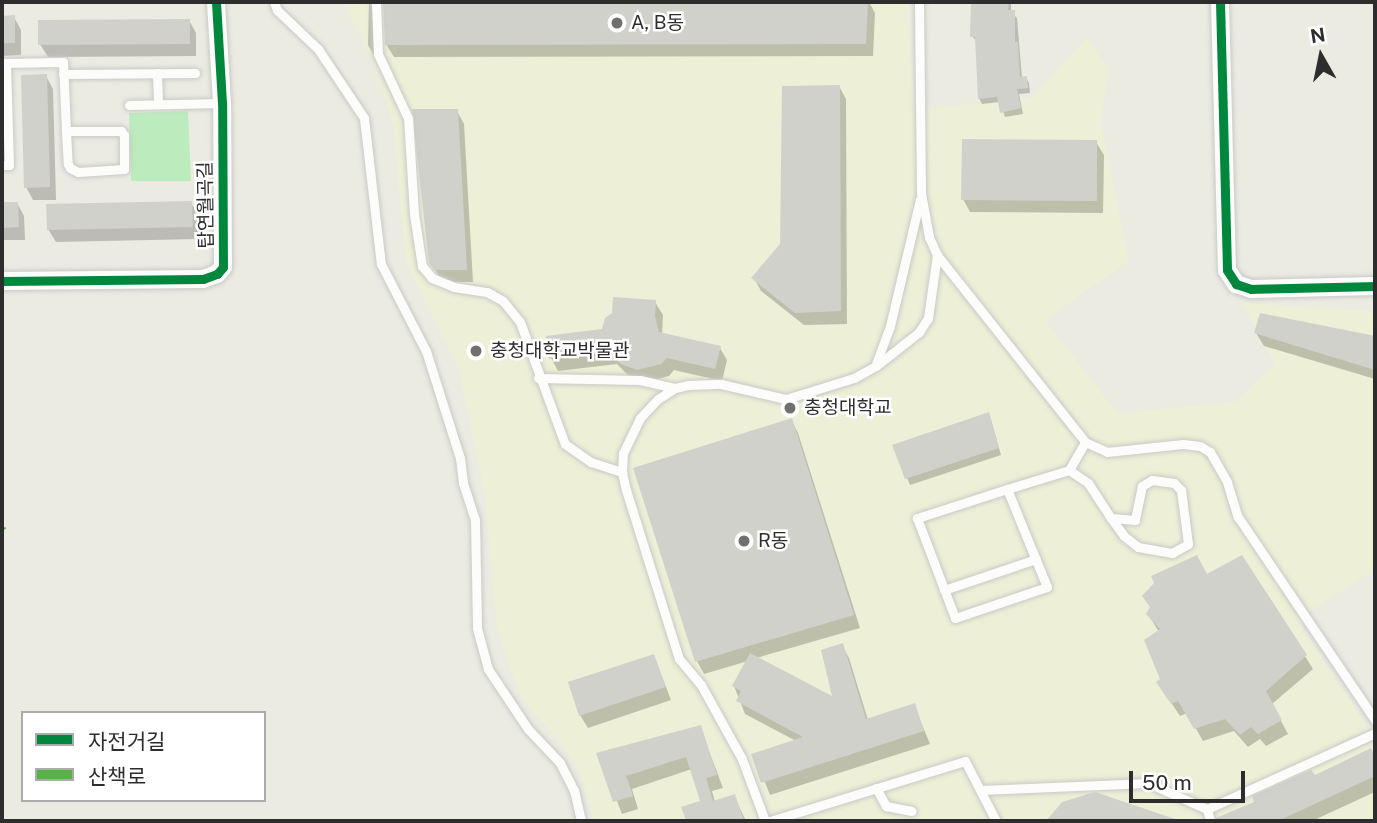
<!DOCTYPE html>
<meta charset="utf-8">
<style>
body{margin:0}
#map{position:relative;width:1377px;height:823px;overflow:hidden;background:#ebebe2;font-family:"Public Sans","Noto Sans KR",sans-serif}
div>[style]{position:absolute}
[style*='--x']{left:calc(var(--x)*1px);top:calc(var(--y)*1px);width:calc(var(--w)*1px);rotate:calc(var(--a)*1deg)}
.education>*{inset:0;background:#edefd6}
.green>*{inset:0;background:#bcebbd}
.shadow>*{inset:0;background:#0003}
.building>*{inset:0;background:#d1d1cb}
.roads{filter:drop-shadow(0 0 2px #c9c9c8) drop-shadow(0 0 2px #c9c9c8)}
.service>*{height:9px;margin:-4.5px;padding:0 4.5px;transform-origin:4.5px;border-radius:4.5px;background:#fcfcfb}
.minor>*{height:18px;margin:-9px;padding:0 9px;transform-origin:9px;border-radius:9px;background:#fcfcfb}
.quiet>*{height:7px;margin-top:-3.5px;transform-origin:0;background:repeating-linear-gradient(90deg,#56b246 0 14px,transparent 0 21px)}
.cycleway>*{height:9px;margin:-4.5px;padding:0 4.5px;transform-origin:4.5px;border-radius:4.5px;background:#00873e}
.dots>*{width:19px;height:19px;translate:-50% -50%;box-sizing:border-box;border:4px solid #fff;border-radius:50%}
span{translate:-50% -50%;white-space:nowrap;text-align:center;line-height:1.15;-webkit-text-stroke:5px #fff;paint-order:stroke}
.poi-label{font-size:19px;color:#2d2d2d}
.left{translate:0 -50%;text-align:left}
.street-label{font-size:19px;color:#2d2d2d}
.frame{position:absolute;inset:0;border:4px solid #2d2d2d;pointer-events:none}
.legend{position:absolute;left:21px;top:711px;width:245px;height:91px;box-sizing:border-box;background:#fff;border:2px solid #ababab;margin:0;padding:9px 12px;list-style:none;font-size:21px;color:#2d2d2d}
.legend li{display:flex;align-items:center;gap:14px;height:35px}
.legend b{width:35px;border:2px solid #ababab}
.north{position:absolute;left:1286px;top:21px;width:70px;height:70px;-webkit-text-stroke:5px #fff;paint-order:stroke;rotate:351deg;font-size:19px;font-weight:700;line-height:28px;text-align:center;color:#2d2d2d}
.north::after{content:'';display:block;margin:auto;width:24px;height:32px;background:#2d2d2d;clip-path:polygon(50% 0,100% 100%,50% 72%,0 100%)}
.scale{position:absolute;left:1129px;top:771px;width:116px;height:32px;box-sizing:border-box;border:4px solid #2d2d2d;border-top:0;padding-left:9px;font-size:21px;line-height:24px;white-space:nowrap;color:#2d2d2d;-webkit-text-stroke:5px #fff;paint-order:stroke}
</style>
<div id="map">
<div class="education">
<i style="clip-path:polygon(343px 2px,909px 2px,913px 110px,1032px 97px,1087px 38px,1109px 69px,1101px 121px,1129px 261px,1045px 320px,1117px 413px,1235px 402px,1275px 364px,1242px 303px,1375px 311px,1375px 574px,1361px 578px,1297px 620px,1375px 738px,1375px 821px,594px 821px,577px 767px,564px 747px,521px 698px,497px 629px,485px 496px,459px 370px,406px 262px,393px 123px,374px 66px)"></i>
</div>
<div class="green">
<i style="clip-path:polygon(188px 111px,191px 181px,131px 181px,129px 113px)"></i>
</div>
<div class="shadow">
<i style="clip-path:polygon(369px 2px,376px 14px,375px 57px,368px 45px)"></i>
<i style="clip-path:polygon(384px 2px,869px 2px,875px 13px,873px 56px,394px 57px,386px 44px)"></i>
<i style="clip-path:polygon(973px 2px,1011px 2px,1011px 12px,1017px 18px,1022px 78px,1026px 78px,1029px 83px,1030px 93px,1019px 94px,1023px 114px,1005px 117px,1000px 102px,982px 104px,979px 98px,977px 42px,972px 36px)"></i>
<i style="clip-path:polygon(2px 17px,14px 17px,21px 30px,21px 55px,2px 56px)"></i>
<i style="clip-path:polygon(189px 20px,196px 33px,196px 56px,48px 57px,40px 44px)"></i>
<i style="clip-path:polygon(46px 76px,53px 89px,56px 200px,33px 200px,26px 187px)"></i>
<i style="clip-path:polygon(839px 86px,846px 99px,847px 324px,804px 325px,761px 291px,754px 278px,781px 244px)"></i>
<i style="clip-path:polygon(457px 111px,464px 124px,473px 282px,443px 282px,430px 262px)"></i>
<i style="clip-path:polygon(1096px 142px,1104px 155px,1103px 213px,970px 212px,963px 199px)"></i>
<i style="clip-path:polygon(17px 203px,24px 216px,25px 240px,2px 240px,2px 204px)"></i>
<i style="clip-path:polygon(191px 203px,199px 215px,199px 239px,56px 242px,48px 229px)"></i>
<i style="clip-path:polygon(655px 302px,663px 315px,662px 335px,720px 348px,727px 360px,722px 381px,674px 370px,669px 376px,645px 382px,630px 377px,617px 364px,558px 371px,551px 358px)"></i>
<i style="clip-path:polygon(1262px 315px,1375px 338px,1375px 379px,1264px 346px,1256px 333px)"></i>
<i style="clip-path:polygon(791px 420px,798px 433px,860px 628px,756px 658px,835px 700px,842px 645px,849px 658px,868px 720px,914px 705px,930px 744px,770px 795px,754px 755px,796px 741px,745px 714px,734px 686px,748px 661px,704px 674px,697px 661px)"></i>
<i style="clip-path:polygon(991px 420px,1001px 455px,910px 485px,907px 478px)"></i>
<i style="clip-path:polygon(1207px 577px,1305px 656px,1313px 669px,1272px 704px,1288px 734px,1266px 746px,1260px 739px,1248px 747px,1234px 731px,1203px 741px,1187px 713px,1180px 716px,1166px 695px,1159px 632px,1148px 614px)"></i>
<i style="clip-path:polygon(654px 656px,671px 700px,588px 728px,580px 715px)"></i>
<i style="clip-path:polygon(700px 727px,723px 788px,712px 791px,715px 802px,734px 796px,746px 821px,688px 821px,684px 808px,703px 802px,692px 769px,632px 789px,638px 809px,622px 814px,599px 754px)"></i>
<i style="clip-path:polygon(1370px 750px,1375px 760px,1375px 792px,1312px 821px,1217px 821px)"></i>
<i style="clip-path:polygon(1063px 804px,1160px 816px,1164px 821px,1049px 821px)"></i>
</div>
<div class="building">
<i style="clip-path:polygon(383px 2px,868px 2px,866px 44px,385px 45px)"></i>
<i style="clip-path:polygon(971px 2px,1009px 2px,1008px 10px,1015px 10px,1015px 42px,1018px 42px,1020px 77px,1027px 76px,1028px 88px,1017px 89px,1021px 108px,1000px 113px,997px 97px,978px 99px,975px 37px,970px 37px)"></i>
<i style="clip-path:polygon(15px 15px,15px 43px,2px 43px,2px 16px)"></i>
<i style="clip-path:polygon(190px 19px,190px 44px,38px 45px,38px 20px)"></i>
<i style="clip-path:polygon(47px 74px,50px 187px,24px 188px,21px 75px)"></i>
<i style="clip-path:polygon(840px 85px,841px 311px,795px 313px,751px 278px,780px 244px,782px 86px)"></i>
<i style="clip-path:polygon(412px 109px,458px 109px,467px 270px,434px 270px,429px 263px)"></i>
<i style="clip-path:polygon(962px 139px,1097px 140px,1097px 201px,961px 200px)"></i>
<i style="clip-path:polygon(192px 201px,193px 227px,47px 230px,46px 204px)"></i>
<i style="clip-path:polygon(2px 202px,18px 202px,19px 227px,2px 228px)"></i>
<i style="clip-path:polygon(613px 297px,656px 300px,655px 316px,659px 332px,721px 346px,715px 369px,667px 358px,661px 364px,637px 370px,621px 364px,609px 352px,549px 359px,546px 336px,602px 329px,605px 318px,612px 313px)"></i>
<i style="clip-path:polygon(1260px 313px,1375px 336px,1375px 370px,1254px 333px)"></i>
<i style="clip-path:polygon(989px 412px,999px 448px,905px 479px,892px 445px)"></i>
<i style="clip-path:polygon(792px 418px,854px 615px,695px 662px,633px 468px)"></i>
<i style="clip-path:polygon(1197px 555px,1207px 574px,1242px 555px,1307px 655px,1266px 691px,1282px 720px,1258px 734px,1251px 727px,1240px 735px,1225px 719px,1194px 729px,1178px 701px,1171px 704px,1156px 682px,1160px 679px,1144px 640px,1160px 629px,1146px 614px,1150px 607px,1142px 596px,1154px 583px,1151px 576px)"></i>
<i style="clip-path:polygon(843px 643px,866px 719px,915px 703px,924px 731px,761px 783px,751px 754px,803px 737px,736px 701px,741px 691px,732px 686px,750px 653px,832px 696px,821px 650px)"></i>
<i style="clip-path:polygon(654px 654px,666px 687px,579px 716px,568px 682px)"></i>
<i style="clip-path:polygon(701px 725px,717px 775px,706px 778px,713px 801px,735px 794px,744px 821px,686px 821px,681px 807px,700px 801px,686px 757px,626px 776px,633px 796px,613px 802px,596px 753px)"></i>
<i style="clip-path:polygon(1371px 748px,1375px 756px,1375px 776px,1278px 821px,1217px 821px,1216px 818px,1254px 802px,1252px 796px,1311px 770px,1315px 775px)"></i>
<i style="clip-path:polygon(1095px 792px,1175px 819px,1174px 821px,1046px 821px,1062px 802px)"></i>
</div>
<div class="roads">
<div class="service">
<i style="--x:274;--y:2;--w:9;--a:69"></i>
<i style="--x:277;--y:10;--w:57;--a:43.6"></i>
<i style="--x:318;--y:49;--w:83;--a:56.3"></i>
<i style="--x:364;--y:118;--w:147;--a:83.4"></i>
<i style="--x:381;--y:264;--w:98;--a:62.7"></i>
<i style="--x:426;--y:351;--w:112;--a:72.4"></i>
<i style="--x:460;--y:458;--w:25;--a:83"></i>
<i style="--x:463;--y:483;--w:39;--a:72"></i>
<i style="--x:475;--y:520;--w:108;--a:88.9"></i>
<i style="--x:477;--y:628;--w:42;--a:75"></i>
<i style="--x:488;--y:669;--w:72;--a:56.3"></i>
<i style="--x:528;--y:729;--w:47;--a:46.7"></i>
<i style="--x:560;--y:763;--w:30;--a:63"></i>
<i style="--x:574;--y:790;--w:32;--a:77"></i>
<i style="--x:376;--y:2;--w:52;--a:87.8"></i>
<i style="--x:378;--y:54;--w:71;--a:64.9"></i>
<i style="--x:408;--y:118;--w:96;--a:86.4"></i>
<i style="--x:414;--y:214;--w:53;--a:81.3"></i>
<i style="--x:422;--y:266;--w:16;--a:50"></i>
<i style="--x:432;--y:278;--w:24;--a:22"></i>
<i style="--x:454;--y:287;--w:33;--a:9"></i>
<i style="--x:487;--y:292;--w:18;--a:29"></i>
<i style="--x:503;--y:301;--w:27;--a:51"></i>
<i style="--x:520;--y:322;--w:130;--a:69.8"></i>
<i style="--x:565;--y:444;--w:32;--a:35"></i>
<i style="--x:591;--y:462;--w:33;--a:18"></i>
<i style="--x:919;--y:2;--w:191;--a:89.4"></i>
<i style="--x:921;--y:193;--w:45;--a:79.7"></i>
<i style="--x:929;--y:237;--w:20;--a:66"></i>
<i style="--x:937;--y:255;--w:238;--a:51.6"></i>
<i style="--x:1085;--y:442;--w:24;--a:24"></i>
<i style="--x:1107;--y:452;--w:76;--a:-6"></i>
<i style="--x:1183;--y:444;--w:17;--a:7"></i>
<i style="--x:1200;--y:446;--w:12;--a:31"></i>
<i style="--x:1210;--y:452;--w:34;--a:60"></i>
<i style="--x:1227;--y:482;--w:37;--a:73"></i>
<i style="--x:1238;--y:517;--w:245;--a:56"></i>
<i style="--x:2;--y:63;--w:61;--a:-0.9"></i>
<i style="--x:63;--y:62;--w:69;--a:87.5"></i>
<i style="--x:66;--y:131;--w:33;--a:87"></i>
<i style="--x:68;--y:164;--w:4;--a:63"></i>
<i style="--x:70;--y:168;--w:9;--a:27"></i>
<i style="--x:78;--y:172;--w:46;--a:-3.7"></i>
<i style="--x:124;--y:169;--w:34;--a:-90"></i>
<i style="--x:124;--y:135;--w:5;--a:-127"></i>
<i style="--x:121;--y:131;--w:55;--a:180"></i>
<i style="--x:157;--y:73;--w:31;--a:88"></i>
<i style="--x:63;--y:74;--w:132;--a:-0.4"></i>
<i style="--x:129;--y:105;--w:93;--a:-1.2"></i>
<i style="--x:2;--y:165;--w:7;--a:0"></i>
<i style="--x:9;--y:165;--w:102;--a:-91.7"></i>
<i style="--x:876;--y:364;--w:40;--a:-69.8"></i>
<i style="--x:890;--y:326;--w:130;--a:-76.7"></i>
<i style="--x:538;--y:378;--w:102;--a:1.1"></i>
<i style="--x:640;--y:380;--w:36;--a:13"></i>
<i style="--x:1069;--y:470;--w:23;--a:34"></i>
<i style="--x:1088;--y:483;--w:42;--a:56.7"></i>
<i style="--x:1111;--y:518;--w:22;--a:54"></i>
<i style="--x:1124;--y:536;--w:18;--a:38"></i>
<i style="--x:1138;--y:547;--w:35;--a:10"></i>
<i style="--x:1172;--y:553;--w:18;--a:-29"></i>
<i style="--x:1188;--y:544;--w:54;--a:-97.4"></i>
<i style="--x:1181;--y:490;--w:10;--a:-135"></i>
<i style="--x:1174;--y:483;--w:22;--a:-172"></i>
<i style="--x:1152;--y:480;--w:12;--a:149"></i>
<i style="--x:1142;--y:486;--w:35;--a:102"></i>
<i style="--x:1135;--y:520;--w:24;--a:-175"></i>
<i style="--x:1007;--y:489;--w:95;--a:162.1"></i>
<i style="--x:917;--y:518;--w:107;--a:69.2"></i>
<i style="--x:955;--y:618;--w:97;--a:-18.6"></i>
<i style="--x:1047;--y:587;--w:106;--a:-112.2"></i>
<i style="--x:1007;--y:489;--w:65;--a:-17"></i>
<i style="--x:1069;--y:470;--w:32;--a:-60"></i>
<i style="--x:944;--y:590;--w:97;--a:-18.6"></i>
<i style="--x:876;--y:788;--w:21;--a:61"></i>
<i style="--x:886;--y:806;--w:26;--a:11"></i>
<i style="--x:981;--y:790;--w:167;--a:-2.4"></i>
<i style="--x:1148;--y:783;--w:64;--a:23.8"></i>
<i style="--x:765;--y:821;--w:66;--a:-110.4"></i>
<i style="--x:742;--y:759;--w:85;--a:-119"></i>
<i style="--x:701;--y:685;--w:34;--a:-130"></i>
<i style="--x:679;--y:659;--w:177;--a:-107.4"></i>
<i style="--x:626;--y:490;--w:18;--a:-103"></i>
<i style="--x:622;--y:472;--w:19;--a:-87"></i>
<i style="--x:623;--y:453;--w:39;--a:-64"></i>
<i style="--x:640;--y:418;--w:26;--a:-47"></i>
<i style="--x:658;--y:399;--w:20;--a:-33"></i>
<i style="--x:675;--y:388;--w:13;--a:-13"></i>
<i style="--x:688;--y:385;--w:33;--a:-2"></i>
<i style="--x:721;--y:384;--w:67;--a:13"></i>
<i style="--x:786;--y:399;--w:71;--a:-17.2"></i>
<i style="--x:854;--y:378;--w:25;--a:-29"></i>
<i style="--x:876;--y:366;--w:55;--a:-38.3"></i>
<i style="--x:919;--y:332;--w:17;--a:-57"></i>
<i style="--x:928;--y:318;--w:64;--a:-81.9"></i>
<i style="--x:770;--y:821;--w:204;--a:-17.1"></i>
<i style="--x:965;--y:761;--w:68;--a:62.7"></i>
<i style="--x:1210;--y:821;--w:12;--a:-104"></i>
<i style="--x:1207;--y:809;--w:184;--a:-24.3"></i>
</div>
<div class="minor">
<i style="--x:1220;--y:2;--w:268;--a:88.5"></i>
<i style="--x:1227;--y:270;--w:17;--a:57"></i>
<i style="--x:1236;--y:284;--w:16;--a:18"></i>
<i style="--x:1251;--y:289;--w:124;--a:-1.4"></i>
<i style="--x:2;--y:281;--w:201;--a:-0.6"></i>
<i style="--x:203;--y:279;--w:15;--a:-20"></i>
<i style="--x:217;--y:274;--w:9;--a:-49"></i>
<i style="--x:223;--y:267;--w:164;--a:-90.3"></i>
<i style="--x:222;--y:103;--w:101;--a:-93.4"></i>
</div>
</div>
<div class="quiet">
<i style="--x:2;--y:528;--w:2;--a:63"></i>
</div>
<div class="cycleway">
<i style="--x:1220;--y:2;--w:268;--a:88.5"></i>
<i style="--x:1227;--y:270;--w:17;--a:57"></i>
<i style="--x:1236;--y:284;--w:16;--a:18"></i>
<i style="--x:1251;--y:289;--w:124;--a:-1.4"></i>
<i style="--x:2;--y:281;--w:201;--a:-0.6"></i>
<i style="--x:203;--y:279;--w:15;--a:-20"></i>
<i style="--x:217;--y:274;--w:9;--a:-49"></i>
<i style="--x:223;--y:267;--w:164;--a:-90.3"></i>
<i style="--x:222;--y:103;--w:101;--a:-93.4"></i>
</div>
<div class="dots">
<i style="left:617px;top:23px;background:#70706c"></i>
<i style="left:476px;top:351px;background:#70706c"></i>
<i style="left:790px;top:408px;background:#70706c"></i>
<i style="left:744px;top:541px;background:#70706c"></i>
</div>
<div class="poi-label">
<span class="left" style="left:631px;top:23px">A, B동</span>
<span class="left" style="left:490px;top:351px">충청대학교박물관</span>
<span class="left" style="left:804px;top:408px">충청대학교</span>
<span class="left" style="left:758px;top:541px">R동</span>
</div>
<div class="street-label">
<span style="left:206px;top:205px;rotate:-91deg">탑연월곡길</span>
</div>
<div class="frame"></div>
<ul class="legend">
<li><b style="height:9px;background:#00873e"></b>자전거길</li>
<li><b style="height:9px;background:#56b246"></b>산책로</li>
</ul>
<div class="north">N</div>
<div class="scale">50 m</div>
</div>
